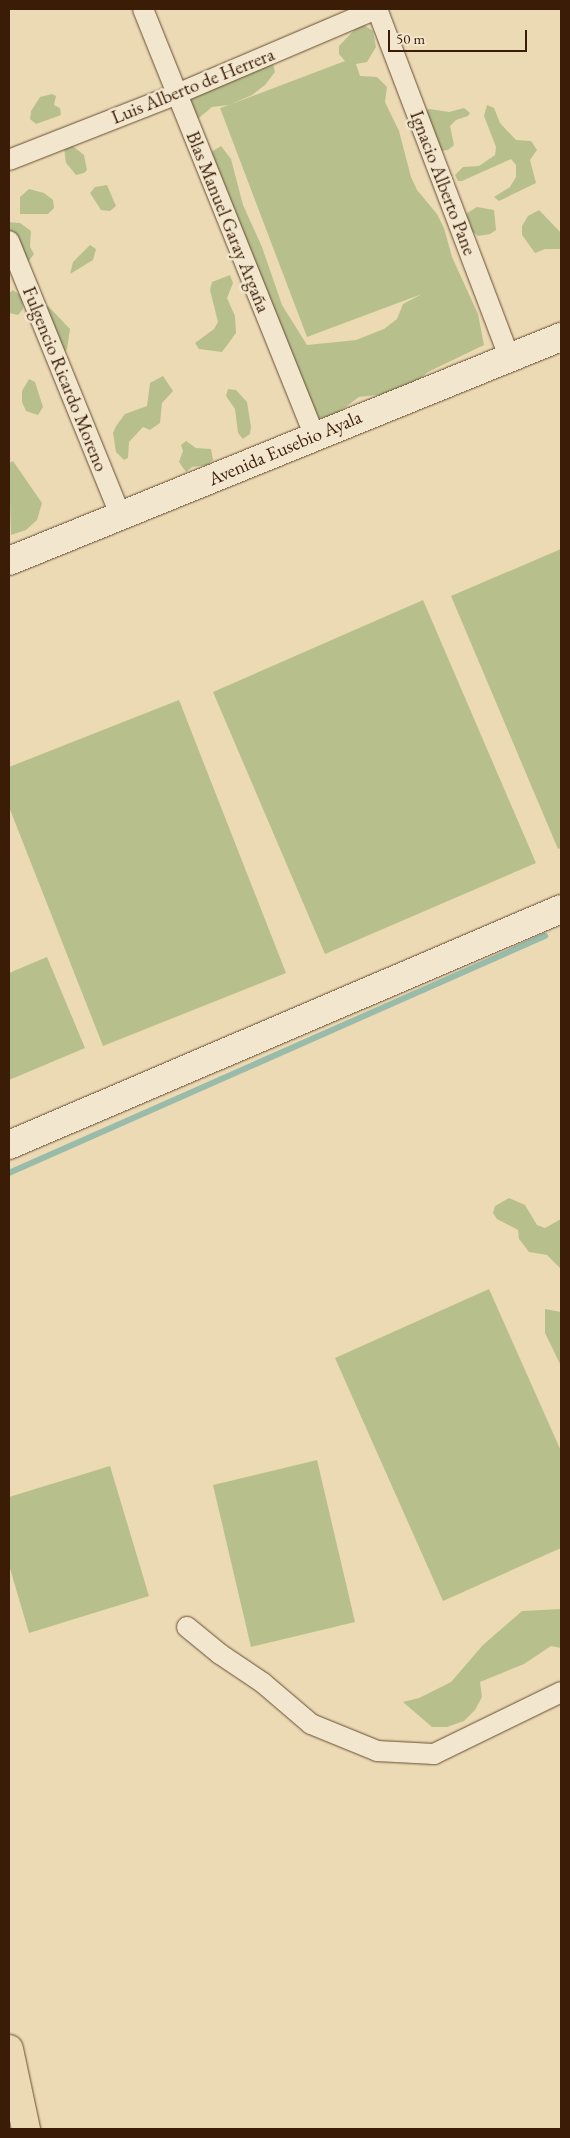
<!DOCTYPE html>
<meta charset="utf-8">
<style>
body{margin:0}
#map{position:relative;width:570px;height:2138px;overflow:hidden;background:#ebdab4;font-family:"EB Garamond",serif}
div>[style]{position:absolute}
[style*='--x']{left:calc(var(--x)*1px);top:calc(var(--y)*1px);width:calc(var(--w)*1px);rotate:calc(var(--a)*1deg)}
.green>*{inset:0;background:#b7c08d}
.stream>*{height:5.5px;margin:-2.75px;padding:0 2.75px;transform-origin:2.75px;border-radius:2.75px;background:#99bba9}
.roads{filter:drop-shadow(0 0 1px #674c32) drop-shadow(0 0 1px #674c32)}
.street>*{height:20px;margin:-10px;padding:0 10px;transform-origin:10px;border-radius:10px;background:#f2e7ce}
.secondary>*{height:28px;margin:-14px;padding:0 14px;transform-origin:14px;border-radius:14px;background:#f2e7ce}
.highway>*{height:28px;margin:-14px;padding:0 14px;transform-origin:14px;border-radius:14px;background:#ebdab4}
span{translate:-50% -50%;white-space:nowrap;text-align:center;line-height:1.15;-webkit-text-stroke:5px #f2e7ce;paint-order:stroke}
.street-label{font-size:19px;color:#3b1c07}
.frame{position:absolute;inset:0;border:10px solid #3b1c07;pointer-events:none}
.scale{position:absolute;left:388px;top:30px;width:139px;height:22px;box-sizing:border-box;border:2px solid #3b1c07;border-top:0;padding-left:6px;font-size:15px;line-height:18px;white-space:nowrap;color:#3b1c07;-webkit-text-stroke:4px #f2e7ce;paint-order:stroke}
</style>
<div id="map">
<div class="green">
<i style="clip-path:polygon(361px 23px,373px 31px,376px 47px,367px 62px,356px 64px,360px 76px,377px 77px,387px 87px,385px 102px,399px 131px,411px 177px,417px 190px,437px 214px,444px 228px,452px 257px,478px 314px,484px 345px,428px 372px,404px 392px,359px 397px,335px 415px,307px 421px,208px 154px,221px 146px,231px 159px,243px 205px,262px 247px,282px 305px,307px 345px,356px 340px,384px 329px,397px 319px,403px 304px,422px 294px,307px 337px,220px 108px,229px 105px,212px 107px,188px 127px,183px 100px,273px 64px,275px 72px,265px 85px,252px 95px,229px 105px,345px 61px,339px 54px,339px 46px)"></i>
<i style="clip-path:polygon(52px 94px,56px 96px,54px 105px,60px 108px,61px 115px,36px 124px,30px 119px,31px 111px,40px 97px)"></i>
<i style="clip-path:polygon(487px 105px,494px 108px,500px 123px,516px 140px,531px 141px,537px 150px,530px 160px,536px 183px,499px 201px,494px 197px,510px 187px,516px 177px,516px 165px,511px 159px,462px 181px,458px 181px,455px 175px,463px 167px,479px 166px,495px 155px,496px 147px,484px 116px)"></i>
<i style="clip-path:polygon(464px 108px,470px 113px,468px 116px,456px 120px,450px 126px,454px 145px,448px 150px,440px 151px,423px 111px,430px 109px,449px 112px)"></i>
<i style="clip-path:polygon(70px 144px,84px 155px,87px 170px,84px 173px,76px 175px,66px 163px,64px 148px)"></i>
<i style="clip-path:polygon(107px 185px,116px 206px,110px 211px,101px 210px,90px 193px,95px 187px)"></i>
<i style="clip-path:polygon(29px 189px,44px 193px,53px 200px,54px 208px,48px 214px,20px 214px,20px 197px)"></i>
<i style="clip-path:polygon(477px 207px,494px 210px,496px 230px,490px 234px,478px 236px,472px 231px,466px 217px,467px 213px)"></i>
<i style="clip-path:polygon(539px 210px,561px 233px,561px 249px,545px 249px,535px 253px,522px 235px,522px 226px,528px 216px)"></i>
<i style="clip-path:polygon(9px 222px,20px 223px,31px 231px,30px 247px,34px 254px,26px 265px,9px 247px)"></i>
<i style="clip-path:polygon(90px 245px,96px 249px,93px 260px,70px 274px,73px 262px)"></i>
<i style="clip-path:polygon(230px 275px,233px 283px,227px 298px,235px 316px,236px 333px,222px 352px,199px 349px,195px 343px,214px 329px,218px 322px,210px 290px,212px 282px)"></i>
<i style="clip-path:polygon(13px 290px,22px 297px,23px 309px,18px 315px,9px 313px,9px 293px)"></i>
<i style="clip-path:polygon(48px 306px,70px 329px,67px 349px,62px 354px,44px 307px)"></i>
<i style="clip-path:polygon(163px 376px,173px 391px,162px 403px,160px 423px,150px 430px,143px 427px,129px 442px,128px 458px,124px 460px,116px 452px,113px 433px,116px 426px,125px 414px,147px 406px,150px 383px)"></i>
<i style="clip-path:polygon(29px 379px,35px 382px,43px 407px,38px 415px,26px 411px,22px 402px,22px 391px)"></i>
<i style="clip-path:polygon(228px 389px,236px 390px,247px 402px,251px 427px,250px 434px,243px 439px,238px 433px,235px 409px,226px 396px)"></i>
<i style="clip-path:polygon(186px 441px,196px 448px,211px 449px,213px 460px,208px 465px,192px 467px,186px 472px,179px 462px,183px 451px,181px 445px)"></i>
<i style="clip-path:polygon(13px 461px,42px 503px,37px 520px,26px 530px,11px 535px,9px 463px)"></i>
<i style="clip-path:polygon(561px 549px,561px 848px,558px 849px,451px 596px)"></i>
<i style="clip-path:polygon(423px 600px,536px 863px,325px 954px,213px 692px)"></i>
<i style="clip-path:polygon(179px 700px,286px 973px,103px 1046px,9px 807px,9px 767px)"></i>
<i style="clip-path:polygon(47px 957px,85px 1048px,9px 1080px,9px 973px)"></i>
<i style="clip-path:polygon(509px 1198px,525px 1205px,537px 1225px,545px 1228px,561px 1219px,561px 1269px,547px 1255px,529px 1252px,519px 1239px,518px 1230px,497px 1219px,493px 1213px,495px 1206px)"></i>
<i style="clip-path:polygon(489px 1289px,561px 1451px,561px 1548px,443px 1601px,335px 1358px)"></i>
<i style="clip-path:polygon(545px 1309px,561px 1312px,561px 1366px,545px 1333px)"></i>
<i style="clip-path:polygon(317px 1460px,355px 1622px,251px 1647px,213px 1485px)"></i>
<i style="clip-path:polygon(110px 1466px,149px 1596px,29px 1633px,9px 1565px,9px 1497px)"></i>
<i style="clip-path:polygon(561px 1609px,561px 1648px,551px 1646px,524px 1664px,480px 1682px,482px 1697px,475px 1710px,464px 1721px,447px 1727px,432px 1727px,403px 1702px,419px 1698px,451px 1682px,483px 1645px,522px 1611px)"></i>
</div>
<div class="stream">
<i style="--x:9;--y:1173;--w:586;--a:-23.85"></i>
</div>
<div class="roads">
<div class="street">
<i style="--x:143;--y:9;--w:458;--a:68.1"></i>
<i style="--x:377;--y:9;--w:372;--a:69.2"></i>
<i style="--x:9;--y:160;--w:180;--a:-21.4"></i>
<i style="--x:177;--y:94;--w:216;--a:-23.1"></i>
<i style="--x:9;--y:241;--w:298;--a:67.9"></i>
<i style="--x:187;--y:1627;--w:43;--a:39.3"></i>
<i style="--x:220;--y:1654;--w:52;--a:34"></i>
<i style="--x:263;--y:1683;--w:63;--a:40.5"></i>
<i style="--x:311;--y:1724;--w:71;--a:22.2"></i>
<i style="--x:377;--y:1751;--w:57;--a:3"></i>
<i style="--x:434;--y:1754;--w:141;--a:-26"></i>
</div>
<div class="secondary">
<i style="--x:9;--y:561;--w:596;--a:-22.09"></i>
<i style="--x:9;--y:1145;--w:600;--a:-23.15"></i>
</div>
<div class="highway">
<i style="--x:9;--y:2049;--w:82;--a:78"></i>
</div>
</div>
<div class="street-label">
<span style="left:193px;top:86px;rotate:-22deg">Luis Alberto de Herrera</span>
<span style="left:443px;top:183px;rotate:69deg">Ignacio Alberto Pane</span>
<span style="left:228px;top:222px;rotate:68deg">Blas Manuel Garay Argaña</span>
<span style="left:65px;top:379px;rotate:68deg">Fulgencio Ricardo Moreno</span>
<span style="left:285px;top:448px;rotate:-23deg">Avenida Eusebio Ayala</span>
</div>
<div class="frame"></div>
<div class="scale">50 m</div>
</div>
